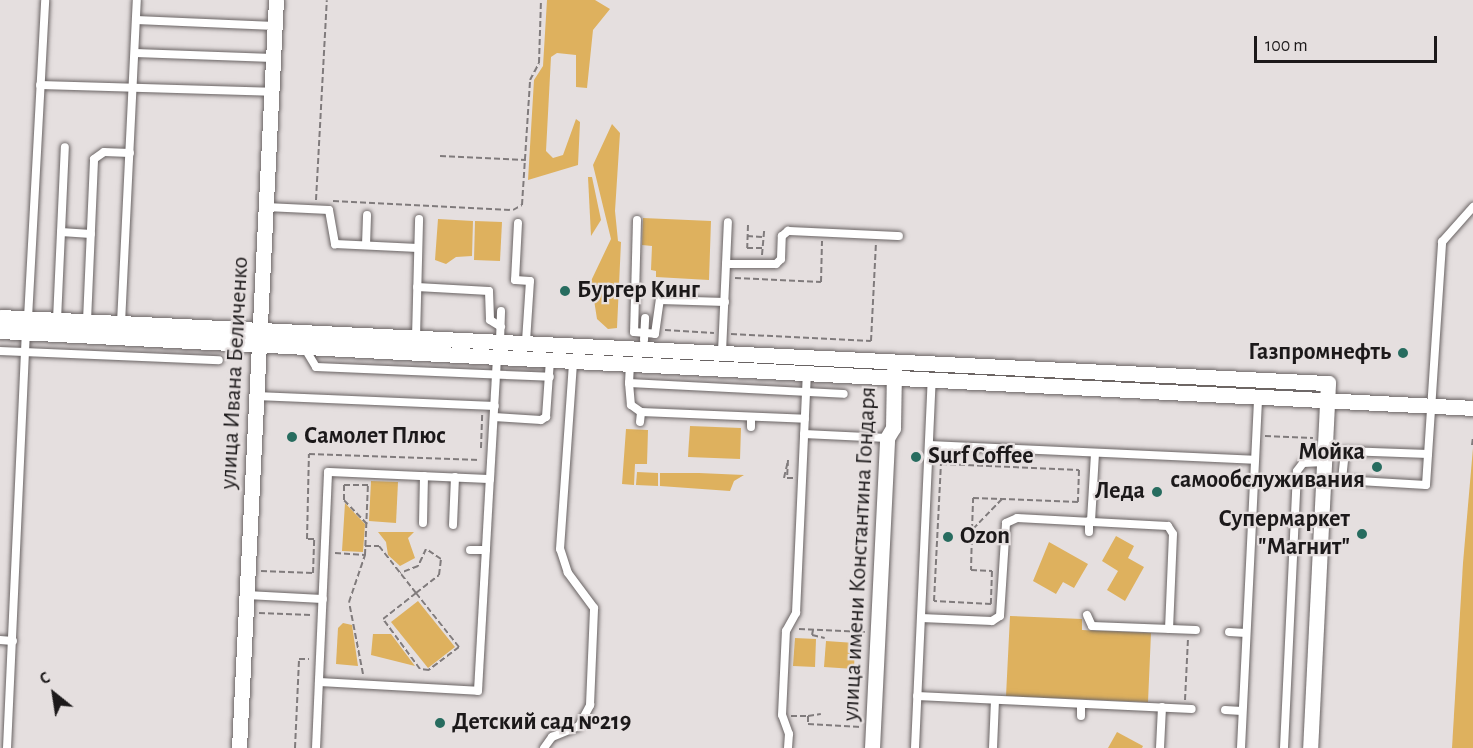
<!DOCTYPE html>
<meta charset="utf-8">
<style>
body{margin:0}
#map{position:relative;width:1473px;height:748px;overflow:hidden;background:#e5dfdf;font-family:"Alegreya Sans",sans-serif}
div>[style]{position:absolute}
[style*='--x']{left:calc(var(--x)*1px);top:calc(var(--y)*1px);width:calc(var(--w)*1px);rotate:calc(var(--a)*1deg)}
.green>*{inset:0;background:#deb15e}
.path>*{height:2px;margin-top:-1px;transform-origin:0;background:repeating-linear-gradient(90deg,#807b7c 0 6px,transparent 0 9px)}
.roads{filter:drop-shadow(0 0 2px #696363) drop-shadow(0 0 2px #696363)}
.lane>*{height:8px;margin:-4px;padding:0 4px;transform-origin:4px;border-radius:4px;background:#fff}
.street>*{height:15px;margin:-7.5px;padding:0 7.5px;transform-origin:7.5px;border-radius:7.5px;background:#fff}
.dots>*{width:16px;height:16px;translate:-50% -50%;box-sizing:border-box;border:3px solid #e5dfdf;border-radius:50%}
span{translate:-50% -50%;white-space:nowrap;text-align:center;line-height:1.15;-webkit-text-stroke:4.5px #e5dfdf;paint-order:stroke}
.poi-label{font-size:24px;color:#1c191a;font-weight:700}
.left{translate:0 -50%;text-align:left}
.right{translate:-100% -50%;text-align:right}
.street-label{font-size:24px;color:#1c191a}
.north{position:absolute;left:24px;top:664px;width:60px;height:60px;-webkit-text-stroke:4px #e5dfdf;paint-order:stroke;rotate:330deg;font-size:16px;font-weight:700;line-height:24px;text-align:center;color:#1c191a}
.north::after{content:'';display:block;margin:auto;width:21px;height:27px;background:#1c191a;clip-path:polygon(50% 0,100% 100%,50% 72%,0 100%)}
.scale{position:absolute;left:1254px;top:36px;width:183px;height:27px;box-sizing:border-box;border:3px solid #1c191a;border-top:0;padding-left:8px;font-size:18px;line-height:21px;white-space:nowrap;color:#1c191a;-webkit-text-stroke:4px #e5dfdf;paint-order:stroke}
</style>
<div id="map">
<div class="green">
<i style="clip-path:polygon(547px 0,595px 0,610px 9px,593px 30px,587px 88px,576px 87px,576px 55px,557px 53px,551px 57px,546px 151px,553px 158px,563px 155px,576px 119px,580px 122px,578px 165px,528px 180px,534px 80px,543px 66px)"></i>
<i style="clip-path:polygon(612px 124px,620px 133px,615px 211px,618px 241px,621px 242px,617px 328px,608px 329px,597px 319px,591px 281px,611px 239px,593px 165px)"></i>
<i style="clip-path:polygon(588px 177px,592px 177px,601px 220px,591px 236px)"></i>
<i style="clip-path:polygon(643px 218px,711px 221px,709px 280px,656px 277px,656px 271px,651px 270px,652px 246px,642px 245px)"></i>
<i style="clip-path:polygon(438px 219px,473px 221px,472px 256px,456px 257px,446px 264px,435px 260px)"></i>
<i style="clip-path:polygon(475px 221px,502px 222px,500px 261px,474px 260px)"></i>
<i style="clip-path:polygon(902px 366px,1279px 386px,1279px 390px,902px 371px)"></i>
<i style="clip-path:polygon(690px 426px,741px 428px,740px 459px,688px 457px)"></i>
<i style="clip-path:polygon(626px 429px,648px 430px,647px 464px,635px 464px,634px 485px,622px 484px)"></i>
<i style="clip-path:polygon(1473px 448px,1473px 748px,1452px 748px,1463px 563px)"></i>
<i style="clip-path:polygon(637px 472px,658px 473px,658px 486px,636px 485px)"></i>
<i style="clip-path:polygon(660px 473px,699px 473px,744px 475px,734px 481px,730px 491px,660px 486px)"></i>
<i style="clip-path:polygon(371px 481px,398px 482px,396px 523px,369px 521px)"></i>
<i style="clip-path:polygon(345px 503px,365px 524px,363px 552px,342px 551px)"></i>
<i style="clip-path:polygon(378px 532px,414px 532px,408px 538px,415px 558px,400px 566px,388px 555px,386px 542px)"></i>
<i style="clip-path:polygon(1116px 536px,1134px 546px,1128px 558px,1144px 567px,1125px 601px,1107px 590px,1118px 571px,1102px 561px)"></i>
<i style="clip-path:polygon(1049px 542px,1088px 564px,1074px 588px,1063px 582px,1056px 594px,1033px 581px)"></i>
<i style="clip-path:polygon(418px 601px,455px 647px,428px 668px,391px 622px)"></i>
<i style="clip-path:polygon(1010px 616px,1082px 619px,1082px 630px,1151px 633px,1148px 702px,1006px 696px)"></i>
<i style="clip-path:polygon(343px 623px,352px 625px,358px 666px,336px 664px,338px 628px)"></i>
<i style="clip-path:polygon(373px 634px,391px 634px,415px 666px,371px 655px)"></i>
<i style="clip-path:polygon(795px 638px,816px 639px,815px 667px,793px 666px)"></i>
<i style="clip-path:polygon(826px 641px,855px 643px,854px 669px,824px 667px)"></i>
<i style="clip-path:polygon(1117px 732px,1143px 746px,1142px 748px,1108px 748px)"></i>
</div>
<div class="path">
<i style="--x:440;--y:156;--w:86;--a:2.7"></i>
<i style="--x:316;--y:200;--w:200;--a:-86.9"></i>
<i style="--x:333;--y:201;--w:180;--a:2.9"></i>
<i style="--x:513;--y:210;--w:10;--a:-29"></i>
<i style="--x:522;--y:205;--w:125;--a:-86.3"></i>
<i style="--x:530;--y:80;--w:19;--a:-62"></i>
<i style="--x:539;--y:63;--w:63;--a:-88.2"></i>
<i style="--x:748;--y:225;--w:23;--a:92"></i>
<i style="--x:747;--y:248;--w:16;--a:0"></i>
<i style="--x:747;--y:236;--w:15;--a:4"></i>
<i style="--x:762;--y:255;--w:25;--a:-85"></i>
<i style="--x:735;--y:278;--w:86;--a:2.7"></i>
<i style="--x:821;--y:282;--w:41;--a:-88.6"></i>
<i style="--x:665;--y:330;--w:49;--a:3.5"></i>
<i style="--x:731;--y:334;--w:140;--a:2.9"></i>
<i style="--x:871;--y:341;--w:98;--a:-87.1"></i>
<i style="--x:1265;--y:436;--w:48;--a:2.4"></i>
<i style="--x:1472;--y:445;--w:8;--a:-83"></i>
<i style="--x:481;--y:448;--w:33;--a:-88"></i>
<i style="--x:941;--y:464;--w:138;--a:2.5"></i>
<i style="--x:1079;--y:470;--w:32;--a:92"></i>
<i style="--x:1078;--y:502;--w:76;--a:-177.7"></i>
<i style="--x:1002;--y:499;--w:43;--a:134.1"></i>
<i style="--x:972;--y:530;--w:40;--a:91.4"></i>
<i style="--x:971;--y:570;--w:21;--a:3"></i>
<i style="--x:992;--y:571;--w:33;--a:92"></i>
<i style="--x:991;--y:604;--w:57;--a:-177"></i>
<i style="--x:934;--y:601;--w:137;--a:-87.1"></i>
<i style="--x:784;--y:478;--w:18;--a:-77"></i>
<i style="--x:788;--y:460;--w:18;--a:93"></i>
<i style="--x:787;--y:478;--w:6;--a:0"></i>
<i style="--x:367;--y:524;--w:33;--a:-134"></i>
<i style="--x:344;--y:500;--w:15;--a:-90"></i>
<i style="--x:344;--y:485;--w:24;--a:0"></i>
<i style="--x:972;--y:530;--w:32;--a:-88"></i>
<i style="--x:973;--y:498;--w:29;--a:2"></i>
<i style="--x:365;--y:546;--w:14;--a:0"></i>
<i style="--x:379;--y:546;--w:60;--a:51.8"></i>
<i style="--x:416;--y:593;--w:69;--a:51.5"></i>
<i style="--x:459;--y:647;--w:38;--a:143"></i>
<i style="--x:429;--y:670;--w:9;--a:-174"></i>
<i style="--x:420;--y:669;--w:62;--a:-126.5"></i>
<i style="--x:383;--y:619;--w:42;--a:-38.2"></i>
<i style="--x:416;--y:593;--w:29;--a:-38"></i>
<i style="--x:439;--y:575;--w:16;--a:-83"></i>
<i style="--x:441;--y:559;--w:18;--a:-146"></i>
<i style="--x:426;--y:549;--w:19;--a:115"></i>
<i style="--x:418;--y:566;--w:19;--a:159"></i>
<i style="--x:335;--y:553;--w:30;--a:4"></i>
<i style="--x:261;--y:571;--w:52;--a:2.2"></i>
<i style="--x:313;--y:573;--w:34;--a:-88"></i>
<i style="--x:314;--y:539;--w:7;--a:180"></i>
<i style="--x:307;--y:539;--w:85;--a:-88.7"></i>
<i style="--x:309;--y:454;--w:171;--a:2"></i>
<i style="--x:259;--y:613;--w:52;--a:2.2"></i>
<i style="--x:799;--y:629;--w:66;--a:2.6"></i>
<i style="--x:813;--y:630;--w:5;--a:101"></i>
<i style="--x:812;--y:635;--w:13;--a:13"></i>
<i style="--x:363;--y:674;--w:73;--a:-101"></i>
<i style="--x:349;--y:602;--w:50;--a:-71.2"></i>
<i style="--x:365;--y:555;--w:71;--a:-87.6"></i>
<i style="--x:1185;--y:700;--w:61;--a:-87.2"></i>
<i style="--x:791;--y:716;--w:17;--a:0"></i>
<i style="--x:808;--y:716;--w:8;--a:90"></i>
<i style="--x:808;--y:724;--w:53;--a:3.2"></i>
<i style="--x:808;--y:716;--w:13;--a:-9"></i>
<i style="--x:295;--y:748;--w:89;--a:-87.4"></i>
<i style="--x:299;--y:659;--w:10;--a:0"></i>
</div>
<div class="roads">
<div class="lane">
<i style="--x:136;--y:20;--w:139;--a:2.5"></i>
<i style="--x:135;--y:53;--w:138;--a:2.1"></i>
<i style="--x:40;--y:85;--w:231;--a:1.7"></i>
<i style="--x:266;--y:207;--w:63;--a:2.7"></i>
<i style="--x:329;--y:210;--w:35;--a:80"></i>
<i style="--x:335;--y:244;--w:83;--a:2.8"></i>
<i style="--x:637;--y:220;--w:112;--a:91.5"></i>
<i style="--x:634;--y:332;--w:21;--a:5"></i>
<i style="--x:655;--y:334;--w:34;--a:-82"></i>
<i style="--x:660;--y:300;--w:65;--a:1.8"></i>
<i style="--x:518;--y:223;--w:57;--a:93"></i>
<i style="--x:515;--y:280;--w:15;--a:4"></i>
<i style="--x:530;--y:281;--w:61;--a:93.8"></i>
<i style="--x:61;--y:232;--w:30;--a:4"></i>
<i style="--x:366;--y:245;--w:30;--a:-88"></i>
<i style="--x:726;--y:264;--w:50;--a:0"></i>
<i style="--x:776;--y:264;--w:7;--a:-45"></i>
<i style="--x:781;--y:259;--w:23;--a:-88"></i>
<i style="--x:782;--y:236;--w:8;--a:-40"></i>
<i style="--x:788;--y:231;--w:111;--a:2.6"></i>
<i style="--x:417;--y:287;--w:72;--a:3.2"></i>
<i style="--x:489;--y:291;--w:29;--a:88"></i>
<i style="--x:490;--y:320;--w:13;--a:32"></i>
<i style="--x:28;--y:318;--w:318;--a:-86.9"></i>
<i style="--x:57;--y:320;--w:173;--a:-87.4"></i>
<i style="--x:87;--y:321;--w:162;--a:-87.5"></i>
<i style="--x:94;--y:159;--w:12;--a:-35"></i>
<i style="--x:104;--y:152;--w:26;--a:2"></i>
<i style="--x:121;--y:323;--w:323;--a:-87.2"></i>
<i style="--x:416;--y:337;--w:118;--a:-88.5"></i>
<i style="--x:644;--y:340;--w:22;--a:-87"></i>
<i style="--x:500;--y:341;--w:30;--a:-88"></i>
<i style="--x:304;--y:347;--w:23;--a:59"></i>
<i style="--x:316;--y:367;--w:234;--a:2.4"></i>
<i style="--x:0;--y:351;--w:219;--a:2.4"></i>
<i style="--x:722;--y:352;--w:130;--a:-87.4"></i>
<i style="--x:630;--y:364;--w:19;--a:93"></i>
<i style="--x:629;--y:383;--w:215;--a:2.9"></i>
<i style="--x:629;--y:383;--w:22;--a:85"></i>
<i style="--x:631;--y:405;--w:12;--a:35"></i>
<i style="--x:641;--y:412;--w:164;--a:2.4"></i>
<i style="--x:256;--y:396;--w:239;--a:2.4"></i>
<i style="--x:494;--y:417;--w:47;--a:3.7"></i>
<i style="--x:541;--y:420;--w:6;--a:-31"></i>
<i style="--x:546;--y:417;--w:57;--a:-86"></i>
<i style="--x:640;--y:422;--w:10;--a:-84"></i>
<i style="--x:751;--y:427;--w:10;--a:-90"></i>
<i style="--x:804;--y:434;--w:83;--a:2.8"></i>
<i style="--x:929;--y:445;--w:325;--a:2.6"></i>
<i style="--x:1428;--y:454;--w:83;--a:-177.9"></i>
<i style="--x:1345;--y:451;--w:29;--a:96"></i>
<i style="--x:1342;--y:480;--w:84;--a:3.4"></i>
<i style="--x:1426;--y:485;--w:244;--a:-86.2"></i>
<i style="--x:1442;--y:242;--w:47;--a:-48.5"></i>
<i style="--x:1091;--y:521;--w:68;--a:-86.6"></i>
<i style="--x:423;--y:523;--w:47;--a:-88.8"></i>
<i style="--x:453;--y:525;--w:48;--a:-87.6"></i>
<i style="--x:1089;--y:532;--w:11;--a:-90"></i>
<i style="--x:470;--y:550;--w:16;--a:0"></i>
<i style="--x:246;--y:595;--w:77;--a:3"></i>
<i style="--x:1087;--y:615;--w:12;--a:66"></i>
<i style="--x:1092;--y:626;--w:104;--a:2.2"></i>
<i style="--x:921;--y:618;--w:71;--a:2.4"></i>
<i style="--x:992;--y:621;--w:9;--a:-32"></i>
<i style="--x:1000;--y:616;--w:93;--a:-86.3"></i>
<i style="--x:1006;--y:523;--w:12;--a:-24"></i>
<i style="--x:1017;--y:518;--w:151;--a:3"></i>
<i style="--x:1168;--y:526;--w:9;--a:58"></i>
<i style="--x:1173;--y:534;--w:95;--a:92.4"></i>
<i style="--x:1229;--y:632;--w:17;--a:3"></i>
<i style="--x:0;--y:640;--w:13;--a:4"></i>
<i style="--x:319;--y:682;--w:159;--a:3.2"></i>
<i style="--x:478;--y:691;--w:212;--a:-86.8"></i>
<i style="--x:917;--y:696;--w:275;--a:2.7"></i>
<i style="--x:1225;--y:710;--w:17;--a:3"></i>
<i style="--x:1081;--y:716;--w:12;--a:-90"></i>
<i style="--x:7;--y:748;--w:416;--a:-87.4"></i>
<i style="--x:316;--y:748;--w:276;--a:-87.5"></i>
<i style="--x:328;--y:472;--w:162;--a:2.5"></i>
<i style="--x:490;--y:479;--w:122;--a:-86.7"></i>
<i style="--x:544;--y:748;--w:14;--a:-54"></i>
<i style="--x:552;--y:737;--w:29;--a:-22"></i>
<i style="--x:579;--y:726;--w:24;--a:-62"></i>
<i style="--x:590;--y:705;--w:97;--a:-87.6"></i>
<i style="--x:594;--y:608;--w:44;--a:-126.6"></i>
<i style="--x:568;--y:573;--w:25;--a:-108"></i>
<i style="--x:560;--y:549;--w:188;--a:-86"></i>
<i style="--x:788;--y:748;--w:14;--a:-86"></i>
<i style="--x:789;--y:734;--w:20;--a:-110"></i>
<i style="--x:782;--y:715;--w:84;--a:-87.3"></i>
<i style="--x:786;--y:631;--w:21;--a:-61"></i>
<i style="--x:796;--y:613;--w:239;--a:-87.4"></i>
<i style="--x:915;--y:748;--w:368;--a:-87.4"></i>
<i style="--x:993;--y:748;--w:48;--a:-87.6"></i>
<i style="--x:1160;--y:748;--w:41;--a:-87.2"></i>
<i style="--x:1241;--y:748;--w:350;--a:-87.2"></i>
<i style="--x:1284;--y:748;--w:277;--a:-87.3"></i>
<i style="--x:1297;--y:471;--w:10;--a:-53"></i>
<i style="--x:1303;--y:463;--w:21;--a:-3"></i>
</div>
<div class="street">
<i style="--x:0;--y:317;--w:1330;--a:2.85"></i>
<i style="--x:1328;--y:383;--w:365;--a:92.8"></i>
<i style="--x:0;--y:331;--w:1475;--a:2.99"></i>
<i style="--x:239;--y:748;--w:749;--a:-87.17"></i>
<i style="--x:872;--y:748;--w:310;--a:-87.2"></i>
<i style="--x:887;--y:438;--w:12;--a:-59"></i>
<i style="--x:893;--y:428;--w:58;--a:-89"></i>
</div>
</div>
<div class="dots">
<i style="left:565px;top:291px;background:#276c5f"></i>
<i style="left:1403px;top:353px;background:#276c5f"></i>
<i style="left:292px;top:437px;background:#276c5f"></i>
<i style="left:916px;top:457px;background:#276c5f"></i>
<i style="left:1377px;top:467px;background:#276c5f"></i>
<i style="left:1157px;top:492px;background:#276c5f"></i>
<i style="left:1362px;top:534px;background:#276c5f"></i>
<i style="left:948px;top:537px;background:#276c5f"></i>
<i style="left:440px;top:723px;background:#276c5f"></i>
</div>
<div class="poi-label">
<span class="left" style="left:577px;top:291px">Бургер Кинг</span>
<span class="right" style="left:1391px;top:353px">Газпромнефть</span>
<span class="left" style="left:304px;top:437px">Самолет Плюс</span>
<span class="right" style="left:1365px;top:467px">Мойка<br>самообслуживания</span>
<span class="left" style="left:928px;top:457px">Surf Coffee</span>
<span class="right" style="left:1145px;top:492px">Леда</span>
<span class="right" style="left:1350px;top:534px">Супермаркет<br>"Магнит"</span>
<span class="left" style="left:960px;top:537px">Ozon</span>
<span class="left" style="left:452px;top:723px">Детский сад №219</span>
</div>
<div class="street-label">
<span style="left:235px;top:373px;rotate:-87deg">улица Ивана Беличенко</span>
<span style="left:860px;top:554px;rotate:-87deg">улица имени Константина Гондаря</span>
</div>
<div class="north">С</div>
<div class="scale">100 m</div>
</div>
